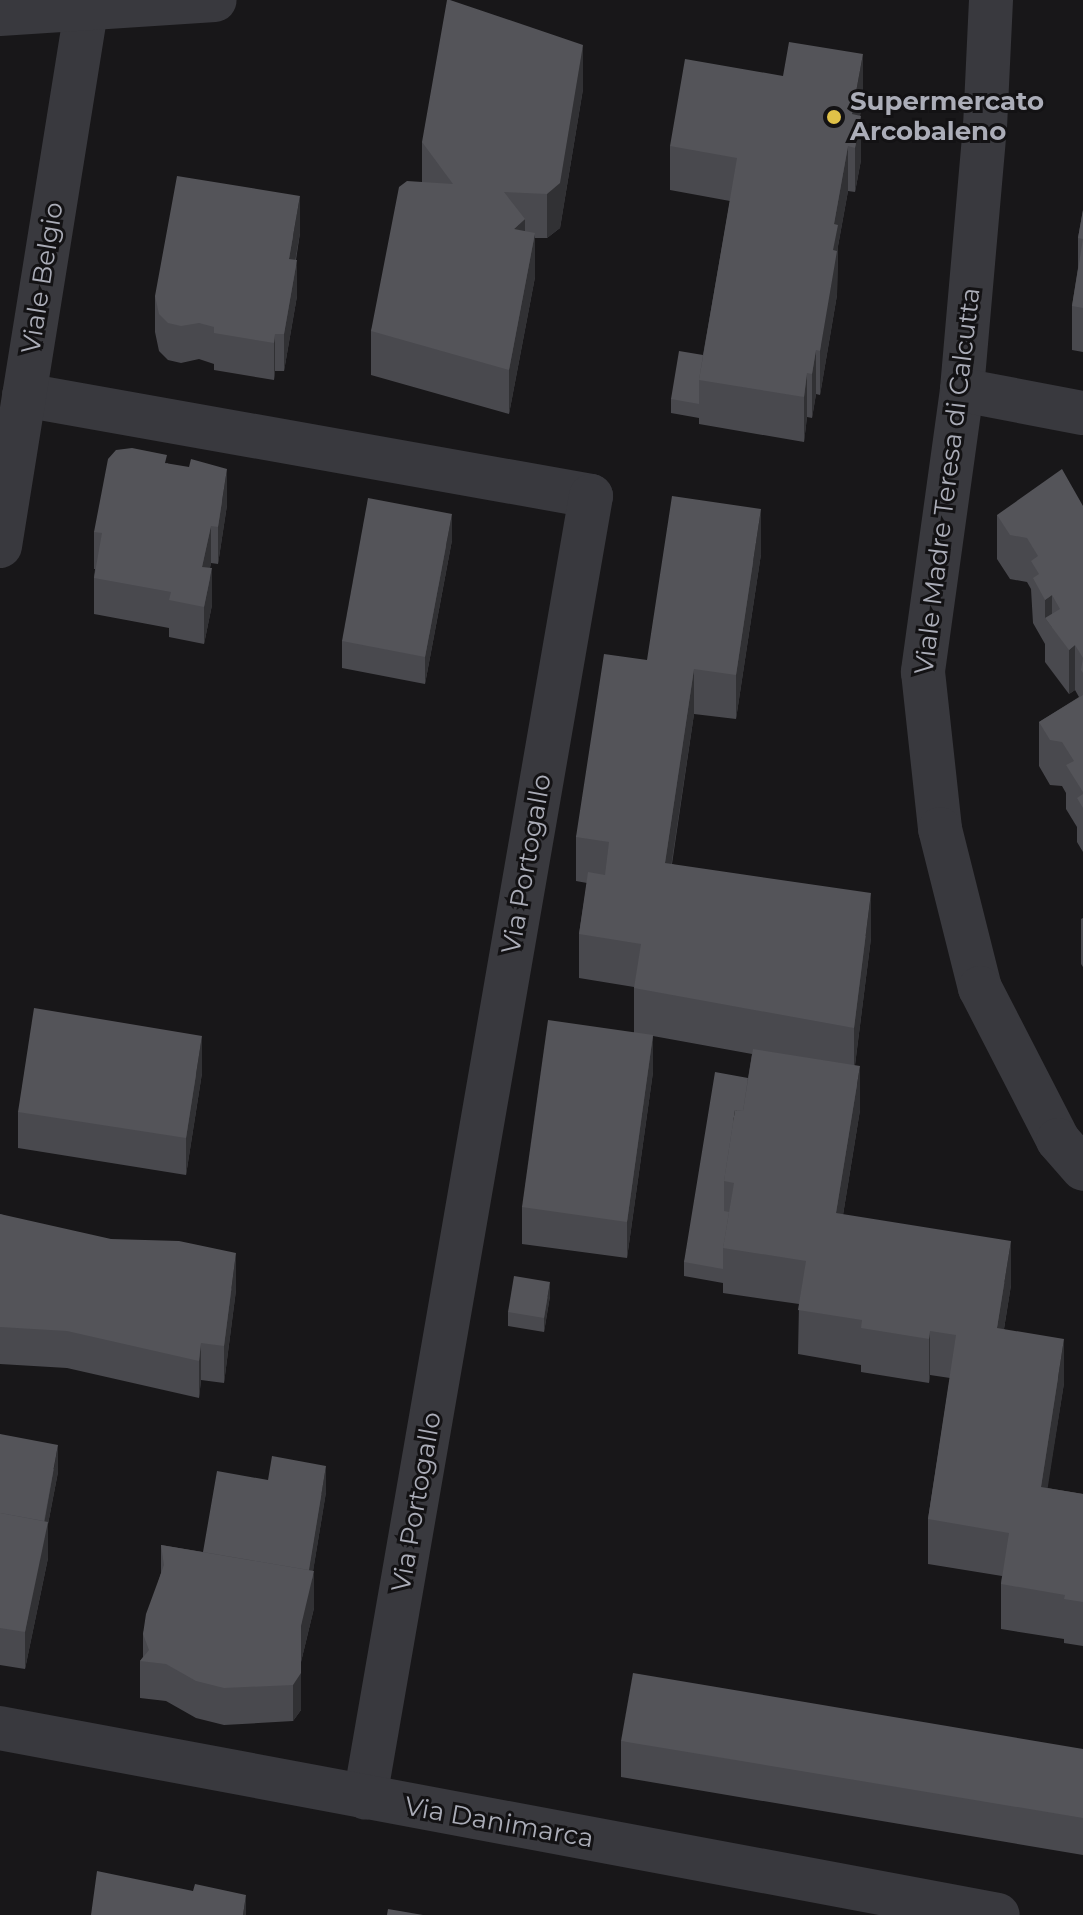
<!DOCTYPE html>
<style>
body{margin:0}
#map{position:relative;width:1083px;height:1915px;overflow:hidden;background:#181719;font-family:Montserrat,sans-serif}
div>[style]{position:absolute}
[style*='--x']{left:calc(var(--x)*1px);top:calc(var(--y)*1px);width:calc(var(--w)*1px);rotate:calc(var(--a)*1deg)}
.minor>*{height:44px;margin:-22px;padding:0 22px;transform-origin:22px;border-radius:22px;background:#39393e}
.tertiary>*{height:44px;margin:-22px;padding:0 22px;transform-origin:22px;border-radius:22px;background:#39393e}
.wall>*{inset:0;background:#49494e}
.shaded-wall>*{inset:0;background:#313134}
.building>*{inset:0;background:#545459}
.dots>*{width:22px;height:22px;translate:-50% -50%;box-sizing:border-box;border:4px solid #131214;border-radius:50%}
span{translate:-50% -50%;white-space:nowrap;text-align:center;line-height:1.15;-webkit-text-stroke:6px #131214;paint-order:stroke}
.poi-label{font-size:26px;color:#abadb8;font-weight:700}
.left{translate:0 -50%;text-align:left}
.street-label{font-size:26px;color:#abadb8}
</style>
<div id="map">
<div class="minor">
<i style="--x:991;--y:0;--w:126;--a:92.7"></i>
<i style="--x:985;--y:126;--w:265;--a:95"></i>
<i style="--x:962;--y:390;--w:285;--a:97.9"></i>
<i style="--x:923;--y:672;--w:158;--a:83.8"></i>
<i style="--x:940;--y:829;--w:164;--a:75.9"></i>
<i style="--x:980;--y:988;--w:171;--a:62.8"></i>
<i style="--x:1058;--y:1140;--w:38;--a:49"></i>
<i style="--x:962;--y:390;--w:123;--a:10.8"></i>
<i style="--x:24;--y:395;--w:576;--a:10.1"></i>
<i style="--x:591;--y:496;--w:1321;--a:99.85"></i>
<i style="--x:0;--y:546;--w:542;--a:-80.87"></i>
<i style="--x:0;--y:1728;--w:1015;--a:10.61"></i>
</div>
<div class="tertiary">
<i style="--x:0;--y:14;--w:215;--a:-3.7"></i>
</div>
<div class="wall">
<i style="clip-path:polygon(583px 89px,560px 228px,547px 238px,535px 238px,535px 277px,509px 414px,371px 375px,371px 331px,422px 182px,422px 142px)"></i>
<i style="clip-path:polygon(863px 98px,860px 116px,861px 160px,855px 192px,848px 191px,838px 246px,837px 295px,820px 395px,816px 394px,812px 418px,807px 417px,804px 442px,699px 424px,699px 418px,671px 413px,671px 399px,703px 355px,730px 201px,670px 190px,670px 146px)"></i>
<i style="clip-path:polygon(1083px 210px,1083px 352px,1072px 350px,1072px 306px,1078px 268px,1078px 238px)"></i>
<i style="clip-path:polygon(300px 233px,296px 260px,297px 296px,284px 371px,275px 371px,274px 380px,214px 370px,214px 364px,199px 359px,181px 363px,168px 360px,159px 351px,155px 332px,155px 296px)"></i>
<i style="clip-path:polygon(167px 463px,227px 505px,218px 564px,211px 563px,210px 568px,212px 605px,204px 644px,169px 637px,169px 628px,94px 614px,94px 578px,95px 569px,94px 569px,94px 532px)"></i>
<i style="clip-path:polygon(1083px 506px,1083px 852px,1077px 842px,1077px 827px,1066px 809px,1066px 793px,1062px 786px,1050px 785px,1039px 766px,1039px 722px,1079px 697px,1075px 690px,1069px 694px,1045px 662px,1045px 644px,1033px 623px,1031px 589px,1027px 582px,1010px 579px,997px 559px,997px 515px)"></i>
<i style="clip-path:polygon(452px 540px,425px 684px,342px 668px,342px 641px)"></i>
<i style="clip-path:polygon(761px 554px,736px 719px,694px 714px,672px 864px,871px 938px,855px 1065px,860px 1110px,843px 1215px,1011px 1285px,1004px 1329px,1064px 1383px,1047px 1488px,1083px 1494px,1083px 1646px,1064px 1643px,1064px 1639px,1001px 1629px,1001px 1584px,1002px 1576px,928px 1564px,928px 1519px,950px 1378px,930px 1375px,929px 1383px,861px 1372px,861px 1365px,798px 1354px,799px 1304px,723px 1293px,723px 1283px,684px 1276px,684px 1262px,748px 1078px,752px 1054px,653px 1036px,653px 1072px,627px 1258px,522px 1244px,522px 1207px,634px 1032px,634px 987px,579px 978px,579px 934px,587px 883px,576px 881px,576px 837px,647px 660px)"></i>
<i style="clip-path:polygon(1083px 918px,1083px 967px,1081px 964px,1081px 919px)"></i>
<i style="clip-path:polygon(202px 1073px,186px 1175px,18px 1148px,18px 1112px)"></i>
<i style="clip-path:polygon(0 1214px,236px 1290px,224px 1383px,201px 1380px,199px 1398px,67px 1368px,0 1364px)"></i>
<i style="clip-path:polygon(550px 1296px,544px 1332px,508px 1326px,508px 1312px)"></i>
<i style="clip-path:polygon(0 1434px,58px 1472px,48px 1524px,48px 1558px,25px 1669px,0 1665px)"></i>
<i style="clip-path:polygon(326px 1492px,313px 1571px,314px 1608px,301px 1662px,301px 1710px,293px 1721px,224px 1725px,196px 1718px,166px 1701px,140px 1698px,140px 1661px,143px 1657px,143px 1634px,161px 1573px,161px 1545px,203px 1552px)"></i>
<i style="clip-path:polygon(621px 1741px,1083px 1749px,1083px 1855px,621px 1777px)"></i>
</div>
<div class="shaded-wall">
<i style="clip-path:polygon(583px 45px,583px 89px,560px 228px,547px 238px,547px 194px)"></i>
<i style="clip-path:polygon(863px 54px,863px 98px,854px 148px,852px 114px)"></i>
<i style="clip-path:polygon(861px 116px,861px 160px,855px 192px,855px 148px)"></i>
<i style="clip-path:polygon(848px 146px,848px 191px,838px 246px,837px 295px,820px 395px,820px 351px,834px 224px)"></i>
<i style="clip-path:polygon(300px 196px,300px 233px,289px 296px,289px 259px)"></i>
<i style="clip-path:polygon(525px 219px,525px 263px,514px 229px)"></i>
<i style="clip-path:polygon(535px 233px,535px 277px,509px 414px,509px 370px)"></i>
<i style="clip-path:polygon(297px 260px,297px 296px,284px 371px,284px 334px)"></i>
<i style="clip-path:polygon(275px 334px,275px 371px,274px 380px,274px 343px)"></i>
<i style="clip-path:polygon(816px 350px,816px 394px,812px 418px,812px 374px)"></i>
<i style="clip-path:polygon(807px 373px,807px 417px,804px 442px,804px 397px)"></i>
<i style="clip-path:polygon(227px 469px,227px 505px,218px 564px,218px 527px)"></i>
<i style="clip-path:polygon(761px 509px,761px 554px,736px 719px,736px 675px)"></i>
<i style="clip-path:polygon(452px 514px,452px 540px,425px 684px,425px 657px)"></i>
<i style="clip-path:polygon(211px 526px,211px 563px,202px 603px,202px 567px)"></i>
<i style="clip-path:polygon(212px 568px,212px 605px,204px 644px,204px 607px)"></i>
<i style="clip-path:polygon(1052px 595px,1052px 627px,1045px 618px,1045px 644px,1045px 600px)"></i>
<i style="clip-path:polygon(1075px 645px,1075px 690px,1069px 694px,1069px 650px)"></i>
<i style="clip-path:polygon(694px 669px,694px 714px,665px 907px,665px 863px)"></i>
<i style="clip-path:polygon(871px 893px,871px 938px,854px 1073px,854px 1028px)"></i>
<i style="clip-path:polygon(653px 1035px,653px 1072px,627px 1258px,627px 1222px)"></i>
<i style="clip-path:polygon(202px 1036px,202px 1073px,186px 1175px,186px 1138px)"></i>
<i style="clip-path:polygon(860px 1066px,860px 1110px,836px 1258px,836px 1213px)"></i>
<i style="clip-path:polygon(1011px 1241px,1011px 1285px,997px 1372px,997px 1328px)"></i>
<i style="clip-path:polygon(236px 1253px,236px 1290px,224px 1383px,224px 1346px)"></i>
<i style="clip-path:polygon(550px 1282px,550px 1296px,544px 1332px,544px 1318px)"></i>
<i style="clip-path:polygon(930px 1331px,930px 1375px,929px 1383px,929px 1339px)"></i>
<i style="clip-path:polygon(1064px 1339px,1064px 1383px,1041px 1531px,1041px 1487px)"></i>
<i style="clip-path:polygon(201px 1343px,201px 1380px,199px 1398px,199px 1361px)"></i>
<i style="clip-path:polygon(58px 1445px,58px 1472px,48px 1524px,48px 1558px,25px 1669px,25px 1632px)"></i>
<i style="clip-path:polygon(326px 1466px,326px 1492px,311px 1584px,314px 1571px,314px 1608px,301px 1662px,301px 1710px,293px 1721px,293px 1685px,307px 1580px)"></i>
<i style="clip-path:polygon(246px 1895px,246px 1915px,243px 1915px)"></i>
</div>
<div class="building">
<i style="clip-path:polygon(447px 0,450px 0,583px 45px,560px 183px,547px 194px,504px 192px,525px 219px,514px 229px,535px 233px,509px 370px,371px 331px,399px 187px,407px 181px,453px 184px,422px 142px)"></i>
<i style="clip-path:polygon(789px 42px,863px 54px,852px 114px,861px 116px,855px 148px,848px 146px,834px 224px,838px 225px,833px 250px,837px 251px,820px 351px,816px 350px,812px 374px,807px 373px,804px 397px,699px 380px,737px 158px,670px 146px,685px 59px,783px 76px)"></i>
<i style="clip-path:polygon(177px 176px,300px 196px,289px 259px,297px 260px,284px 334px,275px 334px,274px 343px,214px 333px,214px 327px,199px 323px,181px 326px,168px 323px,159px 314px,155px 296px)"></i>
<i style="clip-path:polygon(1083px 210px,1083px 308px,1072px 306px,1083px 239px,1078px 238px)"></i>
<i style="clip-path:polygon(679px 351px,703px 355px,699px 380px,699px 404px,671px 399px)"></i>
<i style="clip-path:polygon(132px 448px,167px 455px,165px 463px,189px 467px,191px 459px,227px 469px,218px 527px,211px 526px,202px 567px,212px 568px,204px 607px,169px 600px,171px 592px,94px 578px,102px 533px,94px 532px,108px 459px,116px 450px)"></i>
<i style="clip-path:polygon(1062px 469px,1083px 506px,1083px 673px,1081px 670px,1083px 658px,1075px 645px,1069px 650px,1045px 618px,1060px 609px,1052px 595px,1045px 600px,1033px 578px,1039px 574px,1031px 561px,1038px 556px,1027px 538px,1010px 535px,997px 515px)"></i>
<i style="clip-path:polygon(672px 496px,761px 509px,736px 675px,694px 669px,665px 863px,871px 893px,854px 1028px,634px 988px,641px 944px,579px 934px,588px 872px,605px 875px,609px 842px,576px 837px,604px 654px,647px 660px)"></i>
<i style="clip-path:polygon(368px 498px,452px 514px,425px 657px,342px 641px)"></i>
<i style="clip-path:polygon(1083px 695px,1083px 792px,1066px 765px,1074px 761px,1062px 742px,1050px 740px,1039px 722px)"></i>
<i style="clip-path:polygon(1083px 794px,1083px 808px,1077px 798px)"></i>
<i style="clip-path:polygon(34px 1008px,202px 1036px,186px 1138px,18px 1112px)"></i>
<i style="clip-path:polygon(548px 1020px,653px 1035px,627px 1222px,522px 1207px)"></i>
<i style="clip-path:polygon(753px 1049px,860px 1066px,836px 1213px,1011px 1241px,997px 1328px,1064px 1339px,1041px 1487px,1083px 1494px,1083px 1602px,1064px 1599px,1065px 1595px,1001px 1584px,1009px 1533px,928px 1519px,956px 1335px,930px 1331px,929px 1339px,861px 1328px,862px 1320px,798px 1310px,806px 1261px,723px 1248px,734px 1183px,724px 1181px,735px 1110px,743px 1111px)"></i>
<i style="clip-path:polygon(715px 1072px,748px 1078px,743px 1111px,735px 1110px,724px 1181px,724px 1211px,729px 1212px,723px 1248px,723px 1269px,684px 1262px)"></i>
<i style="clip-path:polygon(0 1214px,111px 1239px,179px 1241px,236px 1253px,224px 1346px,201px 1343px,199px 1361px,67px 1331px,0 1327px)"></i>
<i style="clip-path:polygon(514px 1276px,550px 1282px,544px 1318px,508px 1312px)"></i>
<i style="clip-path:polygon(0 1434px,58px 1445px,44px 1521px,0 1513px)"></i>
<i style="clip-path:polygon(272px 1456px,326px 1466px,309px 1570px,203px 1552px,217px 1471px,268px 1480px)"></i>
<i style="clip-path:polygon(0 1513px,48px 1522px,25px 1632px,0 1628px)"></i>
<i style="clip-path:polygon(161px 1545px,314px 1571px,301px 1626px,301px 1673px,293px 1685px,224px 1688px,196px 1681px,166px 1664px,140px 1661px,149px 1650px,143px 1634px,146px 1614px,164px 1565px)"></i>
<i style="clip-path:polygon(633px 1673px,1083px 1749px,1083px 1818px,621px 1741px)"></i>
<i style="clip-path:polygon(97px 1871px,193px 1891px,195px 1884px,246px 1895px,243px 1915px,91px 1915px)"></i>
<i style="clip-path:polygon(388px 1909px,423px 1915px,387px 1915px)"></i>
</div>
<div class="dots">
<i style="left:834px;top:117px;background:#e0c148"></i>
</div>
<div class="poi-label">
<span class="left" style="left:850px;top:117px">Supermercato<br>Arcobaleno</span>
</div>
<div class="street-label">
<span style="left:43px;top:278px;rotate:-81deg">Viale Belgio</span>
<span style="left:948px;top:481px;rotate:-83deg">Viale Madre Teresa di Calcutta</span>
<span style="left:527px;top:864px;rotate:-80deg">Via Portogallo</span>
<span style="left:417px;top:1502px;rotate:-80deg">Via Portogallo</span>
<span style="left:499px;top:1823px;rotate:10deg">Via Danimarca</span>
</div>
</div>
